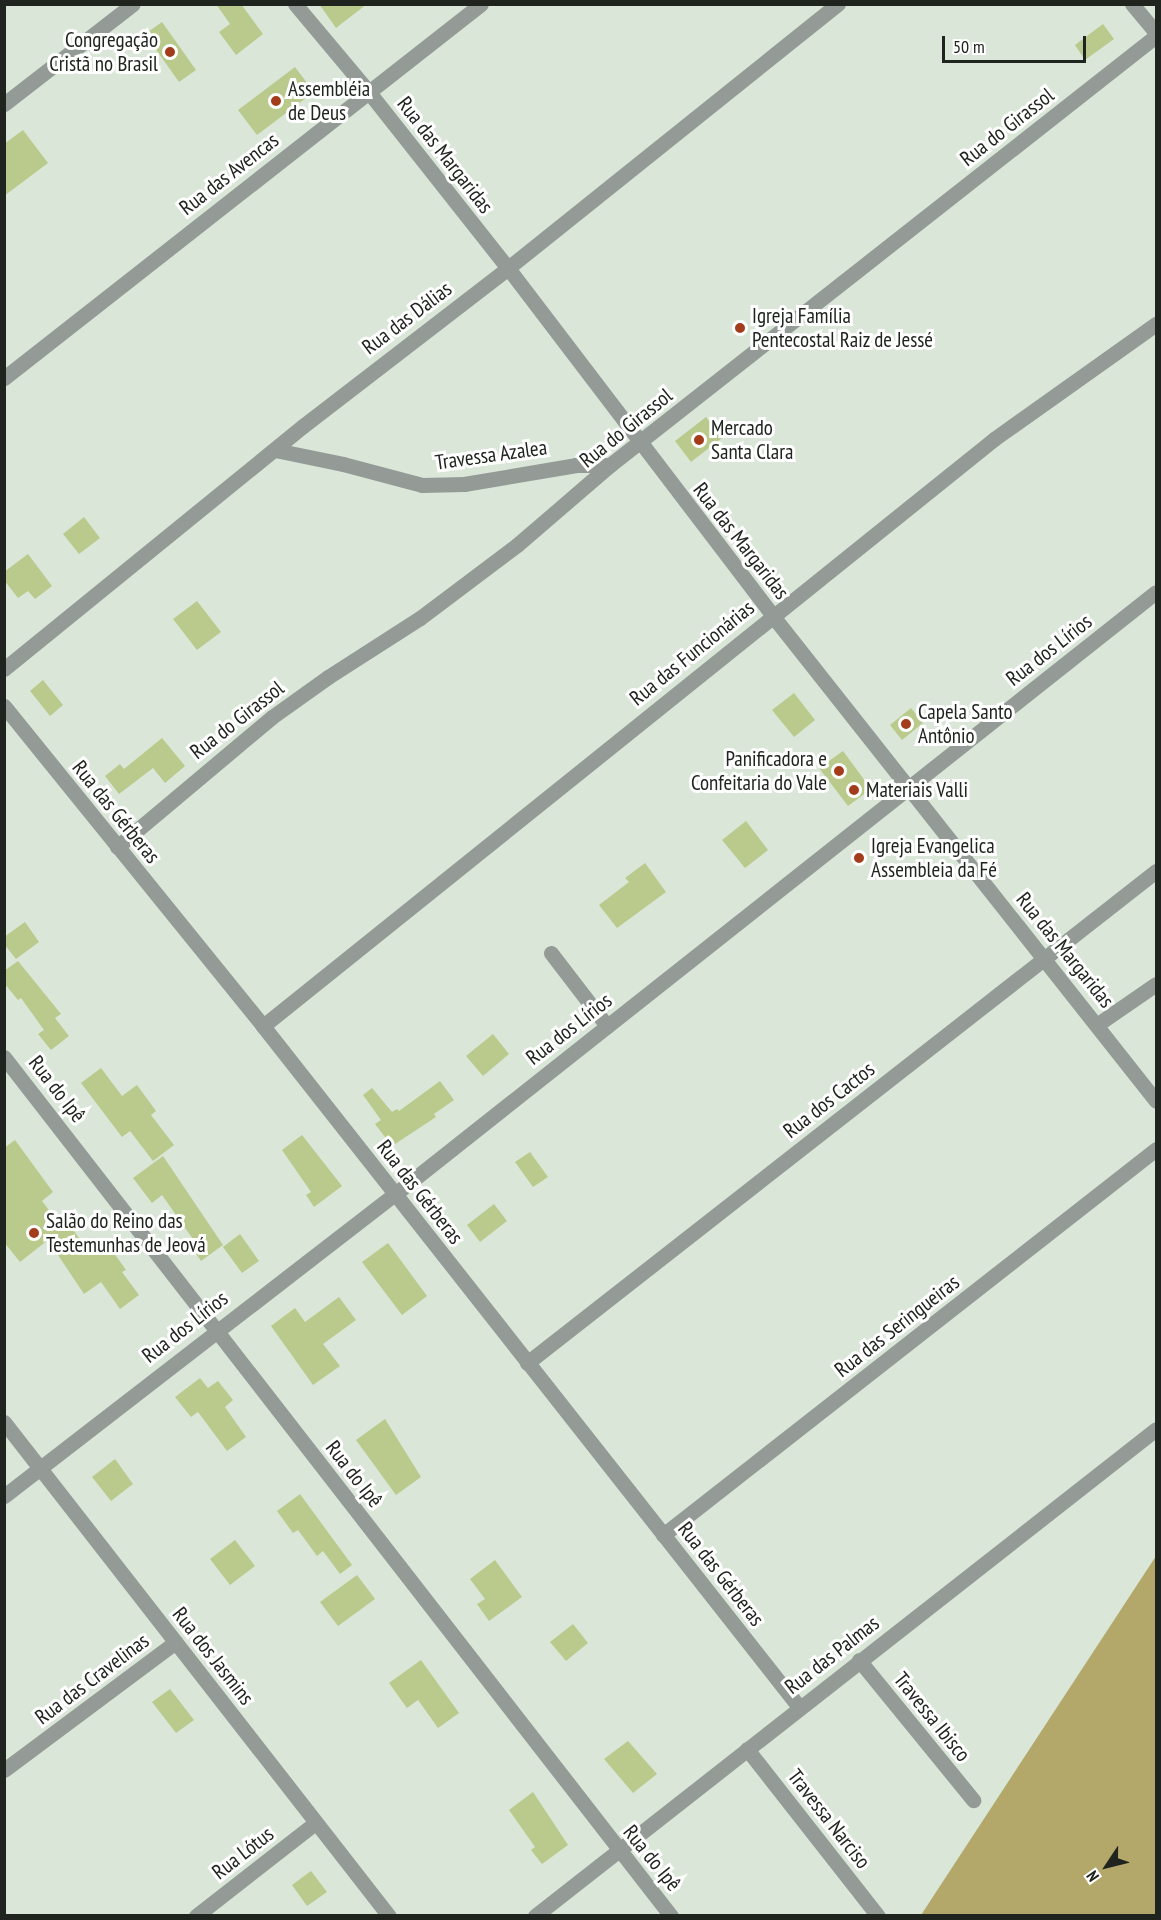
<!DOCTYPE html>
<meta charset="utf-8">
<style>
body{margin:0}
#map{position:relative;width:1161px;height:1920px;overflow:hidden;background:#dae7d8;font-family:"PT Sans Narrow",sans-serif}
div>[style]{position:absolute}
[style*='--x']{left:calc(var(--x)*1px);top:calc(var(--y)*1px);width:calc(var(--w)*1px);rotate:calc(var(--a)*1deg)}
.forest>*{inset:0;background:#b3a869}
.building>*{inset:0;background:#b9ca8c}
.minor>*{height:15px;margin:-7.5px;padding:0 7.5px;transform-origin:7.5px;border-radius:7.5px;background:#949b97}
.dots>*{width:16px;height:16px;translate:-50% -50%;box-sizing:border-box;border:3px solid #fff;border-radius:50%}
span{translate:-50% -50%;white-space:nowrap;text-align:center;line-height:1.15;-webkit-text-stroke:6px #fff;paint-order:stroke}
.poi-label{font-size:21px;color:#20241f}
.right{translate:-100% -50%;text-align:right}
.left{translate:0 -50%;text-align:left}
.street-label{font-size:21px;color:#20241f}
.frame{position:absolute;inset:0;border:6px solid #20241f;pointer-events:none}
.north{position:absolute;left:1077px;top:1836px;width:60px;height:60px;-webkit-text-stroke:4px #fff;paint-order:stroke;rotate:235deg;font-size:16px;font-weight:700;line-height:24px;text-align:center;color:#20241f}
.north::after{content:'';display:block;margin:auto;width:21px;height:27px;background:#20241f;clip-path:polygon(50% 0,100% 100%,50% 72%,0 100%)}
.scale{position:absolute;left:942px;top:36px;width:144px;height:27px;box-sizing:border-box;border:3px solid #20241f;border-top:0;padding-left:8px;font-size:18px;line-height:21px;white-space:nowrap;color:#20241f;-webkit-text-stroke:4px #fff;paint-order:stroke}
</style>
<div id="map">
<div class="forest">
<i style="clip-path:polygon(1156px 1556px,1156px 1915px,921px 1915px)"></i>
</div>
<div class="building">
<i style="clip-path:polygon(216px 4px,241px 4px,263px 34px,236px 55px,219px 32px,230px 24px)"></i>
<i style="clip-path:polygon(319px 4px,367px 4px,336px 28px)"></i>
<i style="clip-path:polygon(162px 22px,196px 70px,179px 82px,145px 34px)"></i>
<i style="clip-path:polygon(1103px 24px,1114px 39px,1085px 60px,1075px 45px)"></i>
<i style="clip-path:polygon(295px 67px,314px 92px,257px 135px,238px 110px)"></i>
<i style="clip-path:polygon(23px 130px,48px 163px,4px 196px,4px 144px)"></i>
<i style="clip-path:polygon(706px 417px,722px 438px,691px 462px,675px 441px)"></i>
<i style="clip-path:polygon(84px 517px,100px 538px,79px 554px,63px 534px)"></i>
<i style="clip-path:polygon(28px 554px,52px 586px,35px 599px,28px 591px,18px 598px,4px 580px,4px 572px)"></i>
<i style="clip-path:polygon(197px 601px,221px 632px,197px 650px,173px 619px)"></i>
<i style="clip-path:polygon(43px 680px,63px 705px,50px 716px,30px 691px)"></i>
<i style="clip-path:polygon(794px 693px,815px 720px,794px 737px,772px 710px)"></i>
<i style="clip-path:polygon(911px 708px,923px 723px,902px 740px,890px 725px)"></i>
<i style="clip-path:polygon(162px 738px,185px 766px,165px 783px,153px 768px,119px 794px,105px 776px,120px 764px,124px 769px)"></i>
<i style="clip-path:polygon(843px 751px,871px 789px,848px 806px,819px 768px)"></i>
<i style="clip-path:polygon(746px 821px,768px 850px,745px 868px,722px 840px)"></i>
<i style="clip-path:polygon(645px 863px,666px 892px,617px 928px,599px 905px,629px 882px,625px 878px)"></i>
<i style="clip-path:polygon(25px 922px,39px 942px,16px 959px,4px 944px,4px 937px)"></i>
<i style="clip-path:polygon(18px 961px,61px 1014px,55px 1018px,69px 1036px,51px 1050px,38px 1034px,44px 1030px,21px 998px,18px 1000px,4px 983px,4px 971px)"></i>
<i style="clip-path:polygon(493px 1034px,509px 1054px,483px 1076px,466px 1056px)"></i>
<i style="clip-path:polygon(101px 1068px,122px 1096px,137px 1085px,156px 1111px,151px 1115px,174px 1145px,153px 1161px,130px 1131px,122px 1137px,81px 1083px)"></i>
<i style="clip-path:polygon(440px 1081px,454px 1100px,434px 1114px,436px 1117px,392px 1146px,375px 1124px,381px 1120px,363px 1095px,372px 1088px,392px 1112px,397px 1109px,399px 1111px)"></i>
<i style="clip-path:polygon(302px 1135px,342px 1186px,314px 1207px,306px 1195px,311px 1192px,282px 1150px)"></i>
<i style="clip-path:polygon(15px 1140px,53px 1192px,42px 1201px,65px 1231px,71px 1227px,90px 1253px,106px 1242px,126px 1270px,122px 1272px,139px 1295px,120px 1309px,101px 1282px,84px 1294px,48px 1240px,20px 1262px,4px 1242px,4px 1148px)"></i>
<i style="clip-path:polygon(530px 1152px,548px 1177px,533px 1187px,515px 1162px)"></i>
<i style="clip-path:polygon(163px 1156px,223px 1245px,201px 1261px,190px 1245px,195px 1242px,162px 1195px,152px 1203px,133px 1178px)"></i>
<i style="clip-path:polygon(494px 1204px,507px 1221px,480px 1242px,467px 1225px)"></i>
<i style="clip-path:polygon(240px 1234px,259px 1261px,242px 1273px,223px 1247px)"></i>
<i style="clip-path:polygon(388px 1243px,427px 1296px,402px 1315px,362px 1262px)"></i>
<i style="clip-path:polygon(339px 1297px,356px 1320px,323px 1344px,340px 1366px,313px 1385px,271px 1326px,295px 1308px,305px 1322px)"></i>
<i style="clip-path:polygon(200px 1378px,208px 1388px,218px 1381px,233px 1400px,225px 1407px,246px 1437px,227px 1451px,198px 1412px,191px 1417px,175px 1397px)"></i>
<i style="clip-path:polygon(385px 1419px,421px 1477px,396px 1495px,356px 1440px)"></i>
<i style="clip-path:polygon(115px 1459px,133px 1484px,111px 1501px,92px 1477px)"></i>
<i style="clip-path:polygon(300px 1494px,352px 1565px,340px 1574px,323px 1551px,317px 1556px,298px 1530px,293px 1533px,277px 1511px)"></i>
<i style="clip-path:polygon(235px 1540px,255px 1566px,230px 1585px,210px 1559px)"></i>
<i style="clip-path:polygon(495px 1560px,522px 1597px,489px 1621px,477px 1604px,485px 1599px,470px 1579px)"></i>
<i style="clip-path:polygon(357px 1575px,375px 1599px,338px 1626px,320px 1602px)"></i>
<i style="clip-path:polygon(573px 1624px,588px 1643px,566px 1661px,550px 1642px)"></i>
<i style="clip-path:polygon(421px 1660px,459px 1713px,438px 1728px,418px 1700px,407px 1708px,389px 1683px)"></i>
<i style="clip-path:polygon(170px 1689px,194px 1720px,176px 1733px,152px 1702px)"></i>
<i style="clip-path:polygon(628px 1741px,657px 1774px,633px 1793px,604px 1759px)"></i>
<i style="clip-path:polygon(533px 1792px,568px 1845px,542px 1864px,531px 1850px,535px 1847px,509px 1810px)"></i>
<i style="clip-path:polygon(311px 1871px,327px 1892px,307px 1906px,292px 1885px)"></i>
</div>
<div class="minor">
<i style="--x:295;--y:4;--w:114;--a:50"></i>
<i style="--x:368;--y:91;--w:226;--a:51.7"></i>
<i style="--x:508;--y:268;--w:436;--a:52.7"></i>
<i style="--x:772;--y:615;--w:619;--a:51.69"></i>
<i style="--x:1132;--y:4;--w:38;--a:50"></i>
<i style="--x:4;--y:104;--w:163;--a:-37.8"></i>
<i style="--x:4;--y:378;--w:606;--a:-38.1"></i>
<i style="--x:275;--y:450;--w:69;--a:11.6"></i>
<i style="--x:343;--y:464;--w:82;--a:14.9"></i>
<i style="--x:422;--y:485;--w:42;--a:-1.4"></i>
<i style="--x:464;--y:484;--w:114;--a:-9.6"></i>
<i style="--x:576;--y:465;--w:34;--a:0"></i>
<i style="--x:4;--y:669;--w:385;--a:-39.1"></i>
<i style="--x:303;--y:426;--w:259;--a:-37.6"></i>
<i style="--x:508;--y:268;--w:423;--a:-38.7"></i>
<i style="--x:4;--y:706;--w:412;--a:51"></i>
<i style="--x:263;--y:1026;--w:867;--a:51.79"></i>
<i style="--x:117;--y:847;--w:202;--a:-40"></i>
<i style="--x:272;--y:717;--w:69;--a:-35.5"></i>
<i style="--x:328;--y:677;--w:109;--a:-32.7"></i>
<i style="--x:420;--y:618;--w:121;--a:-37"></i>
<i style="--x:517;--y:545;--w:123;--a:-40.7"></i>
<i style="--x:610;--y:465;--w:694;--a:-38.16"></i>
<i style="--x:551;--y:953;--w:92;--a:52.5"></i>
<i style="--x:1098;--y:1024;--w:70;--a:-34.6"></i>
<i style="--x:263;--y:1026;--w:938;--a:-38.76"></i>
<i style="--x:994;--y:439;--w:199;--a:-35.4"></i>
<i style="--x:4;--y:1057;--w:1088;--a:52.17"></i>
<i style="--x:527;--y:1363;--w:799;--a:-38.03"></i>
<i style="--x:4;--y:1422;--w:626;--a:52.07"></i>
<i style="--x:4;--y:1496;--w:494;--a:-37.7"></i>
<i style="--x:395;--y:1194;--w:970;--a:-38.35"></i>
<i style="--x:663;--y:1535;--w:626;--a:-38.06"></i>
<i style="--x:859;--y:1660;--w:181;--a:50.8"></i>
<i style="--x:747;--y:1749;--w:212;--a:51.9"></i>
<i style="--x:4;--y:1770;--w:214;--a:-36.7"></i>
<i style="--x:196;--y:1916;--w:151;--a:-38"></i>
<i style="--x:535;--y:1916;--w:789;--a:-38.1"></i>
</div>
<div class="dots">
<i style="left:170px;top:52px;background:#a33c1a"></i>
<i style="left:276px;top:101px;background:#a33c1a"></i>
<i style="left:740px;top:328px;background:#a33c1a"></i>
<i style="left:699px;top:440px;background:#a33c1a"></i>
<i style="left:906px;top:724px;background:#a33c1a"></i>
<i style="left:839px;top:771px;background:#a33c1a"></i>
<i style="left:854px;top:790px;background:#a33c1a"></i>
<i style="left:859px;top:858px;background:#a33c1a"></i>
<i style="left:34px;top:1233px;background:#a33c1a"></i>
</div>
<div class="poi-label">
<span class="right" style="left:158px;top:52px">Congregação<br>Cristã no Brasil</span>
<span class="left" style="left:288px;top:101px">Assembléia<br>de Deus</span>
<span class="left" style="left:752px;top:328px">Igreja Família<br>Pentecostal Raiz de Jessé</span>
<span class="left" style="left:711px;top:440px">Mercado<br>Santa Clara</span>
<span class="left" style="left:918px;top:724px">Capela Santo<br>Antônio</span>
<span class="right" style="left:827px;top:771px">Panificadora e<br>Confeitaria do Vale</span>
<span class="left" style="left:866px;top:790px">Materiais Valli</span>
<span class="left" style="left:871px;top:858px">Igreja Evangelica<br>Assembleia da Fé</span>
<span class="left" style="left:46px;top:1233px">Salão do Reino das<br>Testemunhas de Jeová</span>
</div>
<div class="street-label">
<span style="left:1007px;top:127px;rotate:-38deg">Rua do Girassol</span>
<span style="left:445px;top:155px;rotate:52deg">Rua das Margaridas</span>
<span style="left:229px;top:174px;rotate:-38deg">Rua das Avencas</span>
<span style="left:407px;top:318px;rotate:-37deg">Rua das Dálias</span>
<span style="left:626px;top:428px;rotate:-39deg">Rua do Girassol</span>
<span style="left:491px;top:455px;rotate:-8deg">Travessa Azalea</span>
<span style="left:741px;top:541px;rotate:52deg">Rua das Margaridas</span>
<span style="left:1049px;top:650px;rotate:-38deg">Rua dos Lírios</span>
<span style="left:692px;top:653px;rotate:-39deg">Rua das Funcionárias</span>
<span style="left:237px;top:720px;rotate:-38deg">Rua do Girassol</span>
<span style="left:116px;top:812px;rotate:51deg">Rua das Gérberas</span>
<span style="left:1065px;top:950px;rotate:51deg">Rua das Margaridas</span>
<span style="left:569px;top:1029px;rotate:-38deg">Rua dos Lírios</span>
<span style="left:57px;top:1089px;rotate:52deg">Rua do Ipê</span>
<span style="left:829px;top:1100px;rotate:-38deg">Rua dos Cactos</span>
<span style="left:420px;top:1192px;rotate:52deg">Rua das Gérberas</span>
<span style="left:897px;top:1326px;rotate:-38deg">Rua das Seringueiras</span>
<span style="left:185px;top:1327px;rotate:-38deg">Rua dos Lírios</span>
<span style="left:354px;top:1474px;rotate:52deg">Rua do Ipê</span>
<span style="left:721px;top:1574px;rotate:52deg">Rua das Gérberas</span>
<span style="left:832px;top:1655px;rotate:-38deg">Rua das Palmas</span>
<span style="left:213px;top:1656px;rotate:52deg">Rua dos Jasmins</span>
<span style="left:92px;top:1679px;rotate:-37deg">Rua das Cravelinas</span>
<span style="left:932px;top:1717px;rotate:51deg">Travessa Ibisco</span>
<span style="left:829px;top:1819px;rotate:52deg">Travessa Narciso</span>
<span style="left:243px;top:1853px;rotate:-38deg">Rua Lótus</span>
<span style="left:652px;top:1858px;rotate:51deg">Rua do Ipê</span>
</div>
<div class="frame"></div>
<div class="north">N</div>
<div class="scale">50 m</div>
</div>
